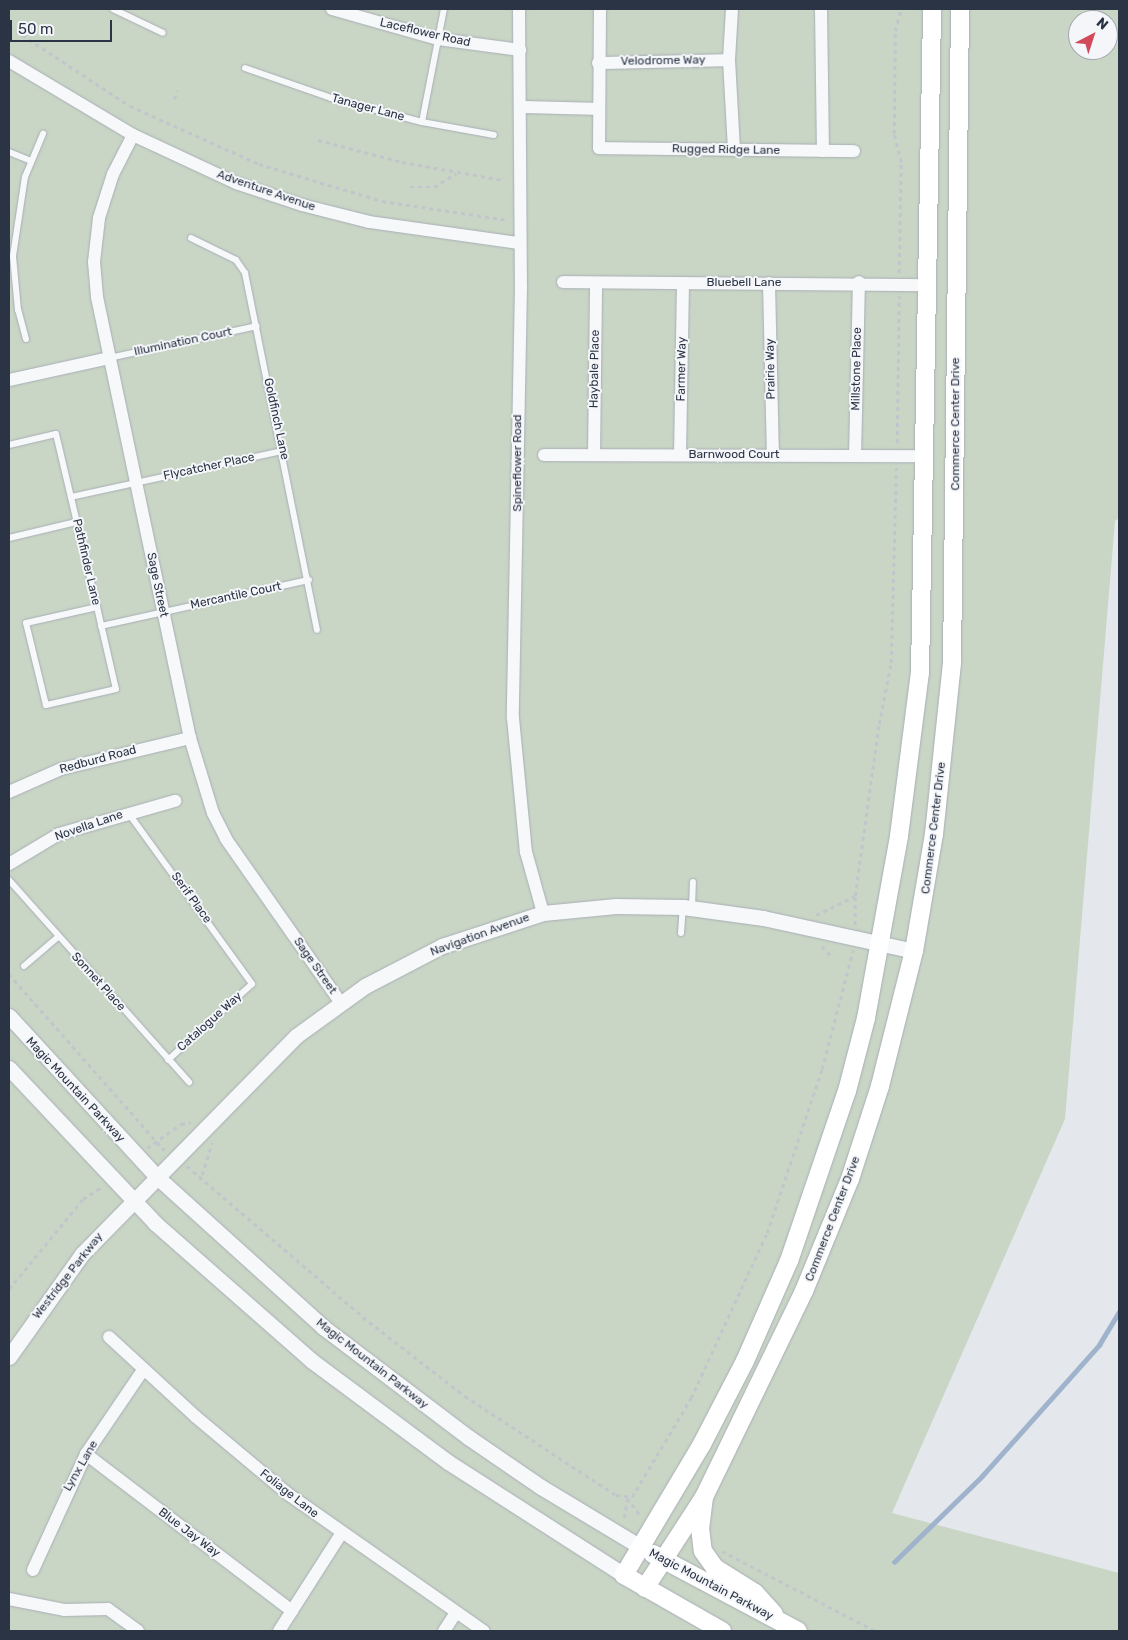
<!DOCTYPE html>
<style>
body{margin:0}
#map{position:relative;width:1128px;height:1640px;overflow:hidden;background:#e4e7ec;font-family:Rubik,sans-serif}
div>[style]{position:absolute}
[style*='--x']{left:calc(var(--x)*1px);top:calc(var(--y)*1px);width:calc(var(--w)*1px);rotate:calc(var(--a)*1deg)}
.green>*{inset:0;background:#c9d6c5}
.stream>*{height:4.5px;margin:-2.25px;padding:0 2.25px;transform-origin:2.25px;border-radius:2.25px;background:#9fb4cc}
.path>*{height:2.5px;margin-top:-1.25px;transform-origin:0;background:repeating-linear-gradient(90deg,#c2c5cb 0 4px,transparent 0 8px)}
.roads{filter:drop-shadow(0 0 1px #a9aeb7) drop-shadow(0 0 1px #a9aeb7)}
.service>*{height:6px;margin:-3px;padding:0 3px;transform-origin:3px;border-radius:3px;background:#f7f8fa}
.minor>*{height:12px;margin:-6px;padding:0 6px;transform-origin:6px;border-radius:6px;background:#f7f8fa}
.tertiary>*{height:15px;margin:-7.5px;padding:0 7.5px;transform-origin:7.5px;border-radius:7.5px;background:#f7f8fa}
.secondary>*{height:18px;margin:-9px;padding:0 9px;transform-origin:9px;border-radius:9px;background:#fff}
span{translate:-50% -50%;white-space:nowrap;text-align:center;line-height:1.15;-webkit-text-stroke:4px #f4f6f9;paint-order:stroke}
.street-label{font-size:12px;color:#2b3445}
.frame{position:absolute;inset:0;border:10px solid #2b3445;pointer-events:none}
.north{position:absolute;left:1068px;top:10px;width:50px;height:50px;box-sizing:border-box;background:#f4f6f9;border:1px solid #a4a8b1;border-radius:50%;rotate:40deg;font-size:14px;font-weight:700;line-height:20px;text-align:center;color:#2b3445}
.north::after{content:'';display:block;margin:auto;width:18px;height:22px;background:#d1495b;clip-path:polygon(50% 0,100% 100%,50% 72%,0 100%)}
.scale{position:absolute;left:10px;top:20px;width:102px;height:22px;box-sizing:border-box;border:2px solid #2b3445;border-top:0;padding-left:6px;font-size:15px;line-height:18px;white-space:nowrap;color:#2b3445;-webkit-text-stroke:4px #f4f6f9;paint-order:stroke}
</style>
<div id="map">
<div class="green">
<i style="clip-path:polygon(evenodd,9px 9px,1119px 9px,1119px 518px,1115px 521px,1065px 1119px,892px 1513px,1119px 1573px,1119px 1631px,9px 1631px,9px 9px,1078px 20px,1108px 20px,1108px 50px,1078px 50px,1078px 20px)"></i>
</div>
<div class="stream">
<i style="--x:894;--y:1562;--w:123;--a:-44.3"></i>
<i style="--x:982;--y:1476;--w:176;--a:-48.2"></i>
<i style="--x:1099;--y:1345;--w:39;--a:-59"></i>
</div>
<div class="path">
<i style="--x:9;--y:26;--w:145;--a:33.5"></i>
<i style="--x:130;--y:106;--w:141;--a:24.2"></i>
<i style="--x:259;--y:164;--w:128;--a:16.7"></i>
<i style="--x:382;--y:201;--w:127;--a:8.6"></i>
<i style="--x:174;--y:99;--w:9;--a:-69"></i>
<i style="--x:318;--y:140;--w:87;--a:14.7"></i>
<i style="--x:402;--y:162;--w:103;--a:10.1"></i>
<i style="--x:410;--y:187;--w:24;--a:0"></i>
<i style="--x:434;--y:187;--w:26;--a:-32"></i>
<i style="--x:899;--y:273;--w:111;--a:-89"></i>
<i style="--x:901;--y:162;--w:29;--a:-104"></i>
<i style="--x:894;--y:134;--w:103;--a:-89.4"></i>
<i style="--x:895;--y:31;--w:23;--a:-75"></i>
<i style="--x:897;--y:443;--w:147;--a:-89.2"></i>
<i style="--x:816;--y:915;--w:43;--a:-26"></i>
<i style="--x:855;--y:925;--w:29;--a:-90"></i>
<i style="--x:855;--y:896;--w:174;--a:-82.1"></i>
<i style="--x:879;--y:724;--w:62;--a:-78.9"></i>
<i style="--x:891;--y:663;--w:195;--a:-88.5"></i>
<i style="--x:822;--y:946;--w:15;--a:48"></i>
<i style="--x:9;--y:974;--w:235;--a:48.6"></i>
<i style="--x:147;--y:1148;--w:42;--a:-35.2"></i>
<i style="--x:181;--y:1124;--w:10;--a:-11"></i>
<i style="--x:187;--y:1166;--w:232;--a:40.6"></i>
<i style="--x:363;--y:1317;--w:129;--a:37.8"></i>
<i style="--x:465;--y:1396;--w:181;--a:33.3"></i>
<i style="--x:616;--y:1495;--w:16;--a:7"></i>
<i style="--x:632;--y:1497;--w:115;--a:-59.2"></i>
<i style="--x:691;--y:1398;--w:182;--a:-65.3"></i>
<i style="--x:767;--y:1233;--w:173;--a:-71.5"></i>
<i style="--x:822;--y:1069;--w:123;--a:-75.4"></i>
<i style="--x:202;--y:1175;--w:34;--a:-73"></i>
<i style="--x:9;--y:1289;--w:117;--a:-50.6"></i>
<i style="--x:83;--y:1199;--w:24;--a:-33"></i>
<i style="--x:627;--y:1498;--w:24;--a:52"></i>
<i style="--x:624;--y:1518;--w:18;--a:-81"></i>
<i style="--x:722;--y:1551;--w:174;--a:27.5"></i>
</div>
<div class="roads">
<div class="service">
<i style="--x:113;--y:9;--w:55;--a:25.6"></i>
<i style="--x:245;--y:68;--w:91;--a:19.2"></i>
<i style="--x:331;--y:98;--w:94;--a:14.8"></i>
<i style="--x:422;--y:122;--w:73;--a:10.2"></i>
<i style="--x:422;--y:122;--w:115;--a:-79"></i>
<i style="--x:9;--y:152;--w:24;--a:22"></i>
<i style="--x:191;--y:238;--w:50;--a:26.1"></i>
<i style="--x:236;--y:260;--w:16;--a:55"></i>
<i style="--x:245;--y:273;--w:364;--a:78.6"></i>
<i style="--x:26;--y:339;--w:30;--a:-105"></i>
<i style="--x:18;--y:310;--w:54;--a:-95.3"></i>
<i style="--x:13;--y:256;--w:80;--a:-81.4"></i>
<i style="--x:25;--y:177;--w:47;--a:-67.3"></i>
<i style="--x:109;--y:358;--w:151;--a:-12.2"></i>
<i style="--x:9;--y:445;--w:48;--a:-13.2"></i>
<i style="--x:56;--y:434;--w:178;--a:76.7"></i>
<i style="--x:97;--y:607;--w:84;--a:77"></i>
<i style="--x:116;--y:689;--w:72;--a:167.1"></i>
<i style="--x:46;--y:705;--w:84;--a:-103.7"></i>
<i style="--x:26;--y:623;--w:73;--a:-12.7"></i>
<i style="--x:71;--y:497;--w:216;--a:-12.3"></i>
<i style="--x:9;--y:538;--w:69;--a:-13.4"></i>
<i style="--x:101;--y:626;--w:213;--a:-12.5"></i>
<i style="--x:129;--y:814;--w:210;--a:54.1"></i>
<i style="--x:252;--y:984;--w:113;--a:137.9"></i>
<i style="--x:9;--y:880;--w:271;--a:48.3"></i>
<i style="--x:692;--y:908;--w:26;--a:-88"></i>
<i style="--x:681;--y:933;--w:26;--a:-86"></i>
<i style="--x:24;--y:966;--w:45;--a:-40.5"></i>
</div>
<div class="minor">
<i style="--x:332;--y:9;--w:110;--a:15.8"></i>
<i style="--x:438;--y:39;--w:83;--a:7.6"></i>
<i style="--x:519;--y:9;--w:277;--a:89.6"></i>
<i style="--x:521;--y:286;--w:432;--a:91.1"></i>
<i style="--x:513;--y:718;--w:135;--a:84.5"></i>
<i style="--x:526;--y:852;--w:63;--a:74.4"></i>
<i style="--x:600;--y:9;--w:139;--a:90.4"></i>
<i style="--x:599;--y:148;--w:255;--a:0.7"></i>
<i style="--x:732;--y:9;--w:51;--a:93.4"></i>
<i style="--x:729;--y:60;--w:90;--a:86.8"></i>
<i style="--x:821;--y:9;--w:142;--a:89.2"></i>
<i style="--x:9;--y:61;--w:144;--a:30.8"></i>
<i style="--x:133;--y:135;--w:114;--a:25"></i>
<i style="--x:236;--y:183;--w:70;--a:18.4"></i>
<i style="--x:302;--y:205;--w:69;--a:14.2"></i>
<i style="--x:369;--y:222;--w:151;--a:8"></i>
<i style="--x:598;--y:63;--w:131;--a:-1.3"></i>
<i style="--x:521;--y:107;--w:75;--a:1.5"></i>
<i style="--x:133;--y:135;--w:44;--a:117.1"></i>
<i style="--x:113;--y:174;--w:46;--a:107.7"></i>
<i style="--x:99;--y:218;--w:44;--a:96.5"></i>
<i style="--x:94;--y:262;--w:35;--a:85"></i>
<i style="--x:97;--y:297;--w:451;--a:78.1"></i>
<i style="--x:190;--y:738;--w:78;--a:73"></i>
<i style="--x:213;--y:813;--w:29;--a:63"></i>
<i style="--x:226;--y:839;--w:199;--a:55"></i>
<i style="--x:563;--y:282;--w:363;--a:0.5"></i>
<i style="--x:769;--y:283;--w:173;--a:88.7"></i>
<i style="--x:9;--y:380;--w:102;--a:-12.4"></i>
<i style="--x:544;--y:455;--w:380;--a:0.2"></i>
<i style="--x:594;--y:455;--w:172;--a:-89.3"></i>
<i style="--x:680;--y:455;--w:172;--a:-89"></i>
<i style="--x:855;--y:456;--w:174;--a:-88.7"></i>
<i style="--x:9;--y:792;--w:57;--a:-23.9"></i>
<i style="--x:61;--y:769;--w:133;--a:-13.5"></i>
<i style="--x:9;--y:864;--w:58;--a:-31"></i>
<i style="--x:59;--y:834;--w:121;--a:-15.9"></i>
<i style="--x:109;--y:1337;--w:118;--a:42.6"></i>
<i style="--x:196;--y:1417;--w:120;--a:39.9"></i>
<i style="--x:288;--y:1494;--w:239;--a:35"></i>
<i style="--x:86;--y:1454;--w:259;--a:37.3"></i>
<i style="--x:33;--y:1570;--w:128;--a:-65.4"></i>
<i style="--x:86;--y:1454;--w:102;--a:-55.8"></i>
<i style="--x:9;--y:1599;--w:56;--a:11.3"></i>
<i style="--x:64;--y:1610;--w:44;--a:-1.3"></i>
<i style="--x:108;--y:1609;--w:37;--a:36"></i>
<i style="--x:279;--y:1631;--w:115;--a:-57.4"></i>
<i style="--x:444;--y:1631;--w:20;--a:-57"></i>
</div>
<div class="tertiary">
<i style="--x:9;--y:1016;--w:217;--a:47.4"></i>
<i style="--x:156;--y:1176;--w:225;--a:42.1"></i>
<i style="--x:323;--y:1327;--w:182;--a:37.2"></i>
<i style="--x:468;--y:1437;--w:88;--a:34.4"></i>
<i style="--x:541;--y:1487;--w:118;--a:31.1"></i>
<i style="--x:9;--y:1068;--w:213;--a:46.7"></i>
<i style="--x:155;--y:1223;--w:209;--a:41.3"></i>
<i style="--x:312;--y:1361;--w:169;--a:36.6"></i>
<i style="--x:448;--y:1462;--w:209;--a:32.7"></i>
<i style="--x:9;--y:1357;--w:126;--a:-54.7"></i>
<i style="--x:82;--y:1254;--w:305;--a:-45.5"></i>
<i style="--x:296;--y:1036;--w:85;--a:-35.9"></i>
<i style="--x:365;--y:986;--w:87;--a:-27.5"></i>
<i style="--x:442;--y:946;--w:106;--a:-18.1"></i>
<i style="--x:543;--y:913;--w:73;--a:-5.5"></i>
<i style="--x:616;--y:906;--w:67;--a:0.9"></i>
<i style="--x:683;--y:907;--w:81;--a:7.8"></i>
<i style="--x:763;--y:918;--w:155;--a:12.3"></i>
</div>
<div class="secondary">
<i style="--x:704;--y:1497;--w:31;--a:97"></i>
<i style="--x:700;--y:1528;--w:23;--a:83"></i>
<i style="--x:703;--y:1551;--w:21;--a:55"></i>
<i style="--x:715;--y:1568;--w:47;--a:32"></i>
<i style="--x:755;--y:1593;--w:28;--a:48"></i>
<i style="--x:653;--y:1554;--w:164;--a:28"></i>
<i style="--x:645;--y:1588;--w:108;--a:-57"></i>
<i style="--x:704;--y:1497;--w:229;--a:-64.1"></i>
<i style="--x:804;--y:1291;--w:121;--a:-67.7"></i>
<i style="--x:850;--y:1179;--w:98;--a:-72.1"></i>
<i style="--x:880;--y:1086;--w:139;--a:-75.9"></i>
<i style="--x:914;--y:951;--w:119;--a:-80.3"></i>
<i style="--x:934;--y:834;--w:172;--a:-84"></i>
<i style="--x:952;--y:663;--w:654;--a:-89.3"></i>
<i style="--x:722;--y:1631;--w:113;--a:-150.3"></i>
<i style="--x:624;--y:1575;--w:152;--a:-59.2"></i>
<i style="--x:702;--y:1444;--w:93;--a:-62.6"></i>
<i style="--x:745;--y:1361;--w:109;--a:-66.3"></i>
<i style="--x:789;--y:1261;--w:180;--a:-71.2"></i>
<i style="--x:847;--y:1091;--w:75;--a:-75.4"></i>
<i style="--x:866;--y:1018;--w:185;--a:-79.7"></i>
<i style="--x:899;--y:836;--w:164;--a:-82.7"></i>
<i style="--x:920;--y:673;--w:664;--a:-88.96"></i>
</div>
</div>
<div class="street-label">
<span style="left:425px;top:33px;rotate:13deg">Laceflower Road</span>
<span style="left:663px;top:61px;rotate:-1deg">Velodrome Way</span>
<span style="left:368px;top:108px;rotate:15deg">Tanager Lane</span>
<span style="left:726px;top:150px;rotate:1deg">Rugged Ridge Lane</span>
<span style="left:266px;top:191px;rotate:19deg">Adventure Avenue</span>
<span style="left:744px;top:283px">Bluebell Lane</span>
<span style="left:183px;top:342px;rotate:-12deg">Illumination Court</span>
<span style="left:595px;top:369px;rotate:-89deg">Haybale Place</span>
<span style="left:682px;top:369px;rotate:-89deg">Farmer Way</span>
<span style="left:771px;top:369px;rotate:-91deg">Prairie Way</span>
<span style="left:857px;top:369px;rotate:-89deg">Millstone Place</span>
<span style="left:276px;top:419px;rotate:78deg">Goldfinch Lane</span>
<span style="left:956px;top:424px;rotate:-90deg">Commerce Center Drive</span>
<span style="left:734px;top:455px">Barnwood Court</span>
<span style="left:518px;top:463px;rotate:-90deg">Spineflower Road</span>
<span style="left:209px;top:467px;rotate:-12deg">Flycatcher Place</span>
<span style="left:86px;top:562px;rotate:77deg">Pathfinder Lane</span>
<span style="left:157px;top:585px;rotate:78deg">Sage Street</span>
<span style="left:236px;top:596px;rotate:-12deg">Mercantile Court</span>
<span style="left:98px;top:760px;rotate:-15deg">Redburd Road</span>
<span style="left:89px;top:826px;rotate:-19deg">Novella Lane</span>
<span style="left:934px;top:828px;rotate:-83deg">Commerce Center Drive</span>
<span style="left:191px;top:898px;rotate:54deg">Serif Place</span>
<span style="left:480px;top:935px;rotate:-20deg">Navigation Avenue</span>
<span style="left:315px;top:966px;rotate:55deg">Sage Street</span>
<span style="left:98px;top:982px;rotate:48deg">Sonnet Place</span>
<span style="left:210px;top:1022px;rotate:-42deg">Catalogue Way</span>
<span style="left:75px;top:1090px;rotate:47deg">Magic Mountain Parkway</span>
<span style="left:833px;top:1219px;rotate:-69deg">Commerce Center Drive</span>
<span style="left:68px;top:1276px;rotate:-52deg">Westridge Parkway</span>
<span style="left:372px;top:1364px;rotate:38deg">Magic Mountain Parkway</span>
<span style="left:81px;top:1466px;rotate:-60deg">Lynx Lane</span>
<span style="left:289px;top:1494px;rotate:38deg">Foliage Lane</span>
<span style="left:189px;top:1533px;rotate:37deg">Blue Jay Way</span>
<span style="left:711px;top:1585px;rotate:28deg">Magic Mountain Parkway</span>
</div>
<div class="frame"></div>
<div class="north">N</div>
<div class="scale">50 m</div>
</div>
